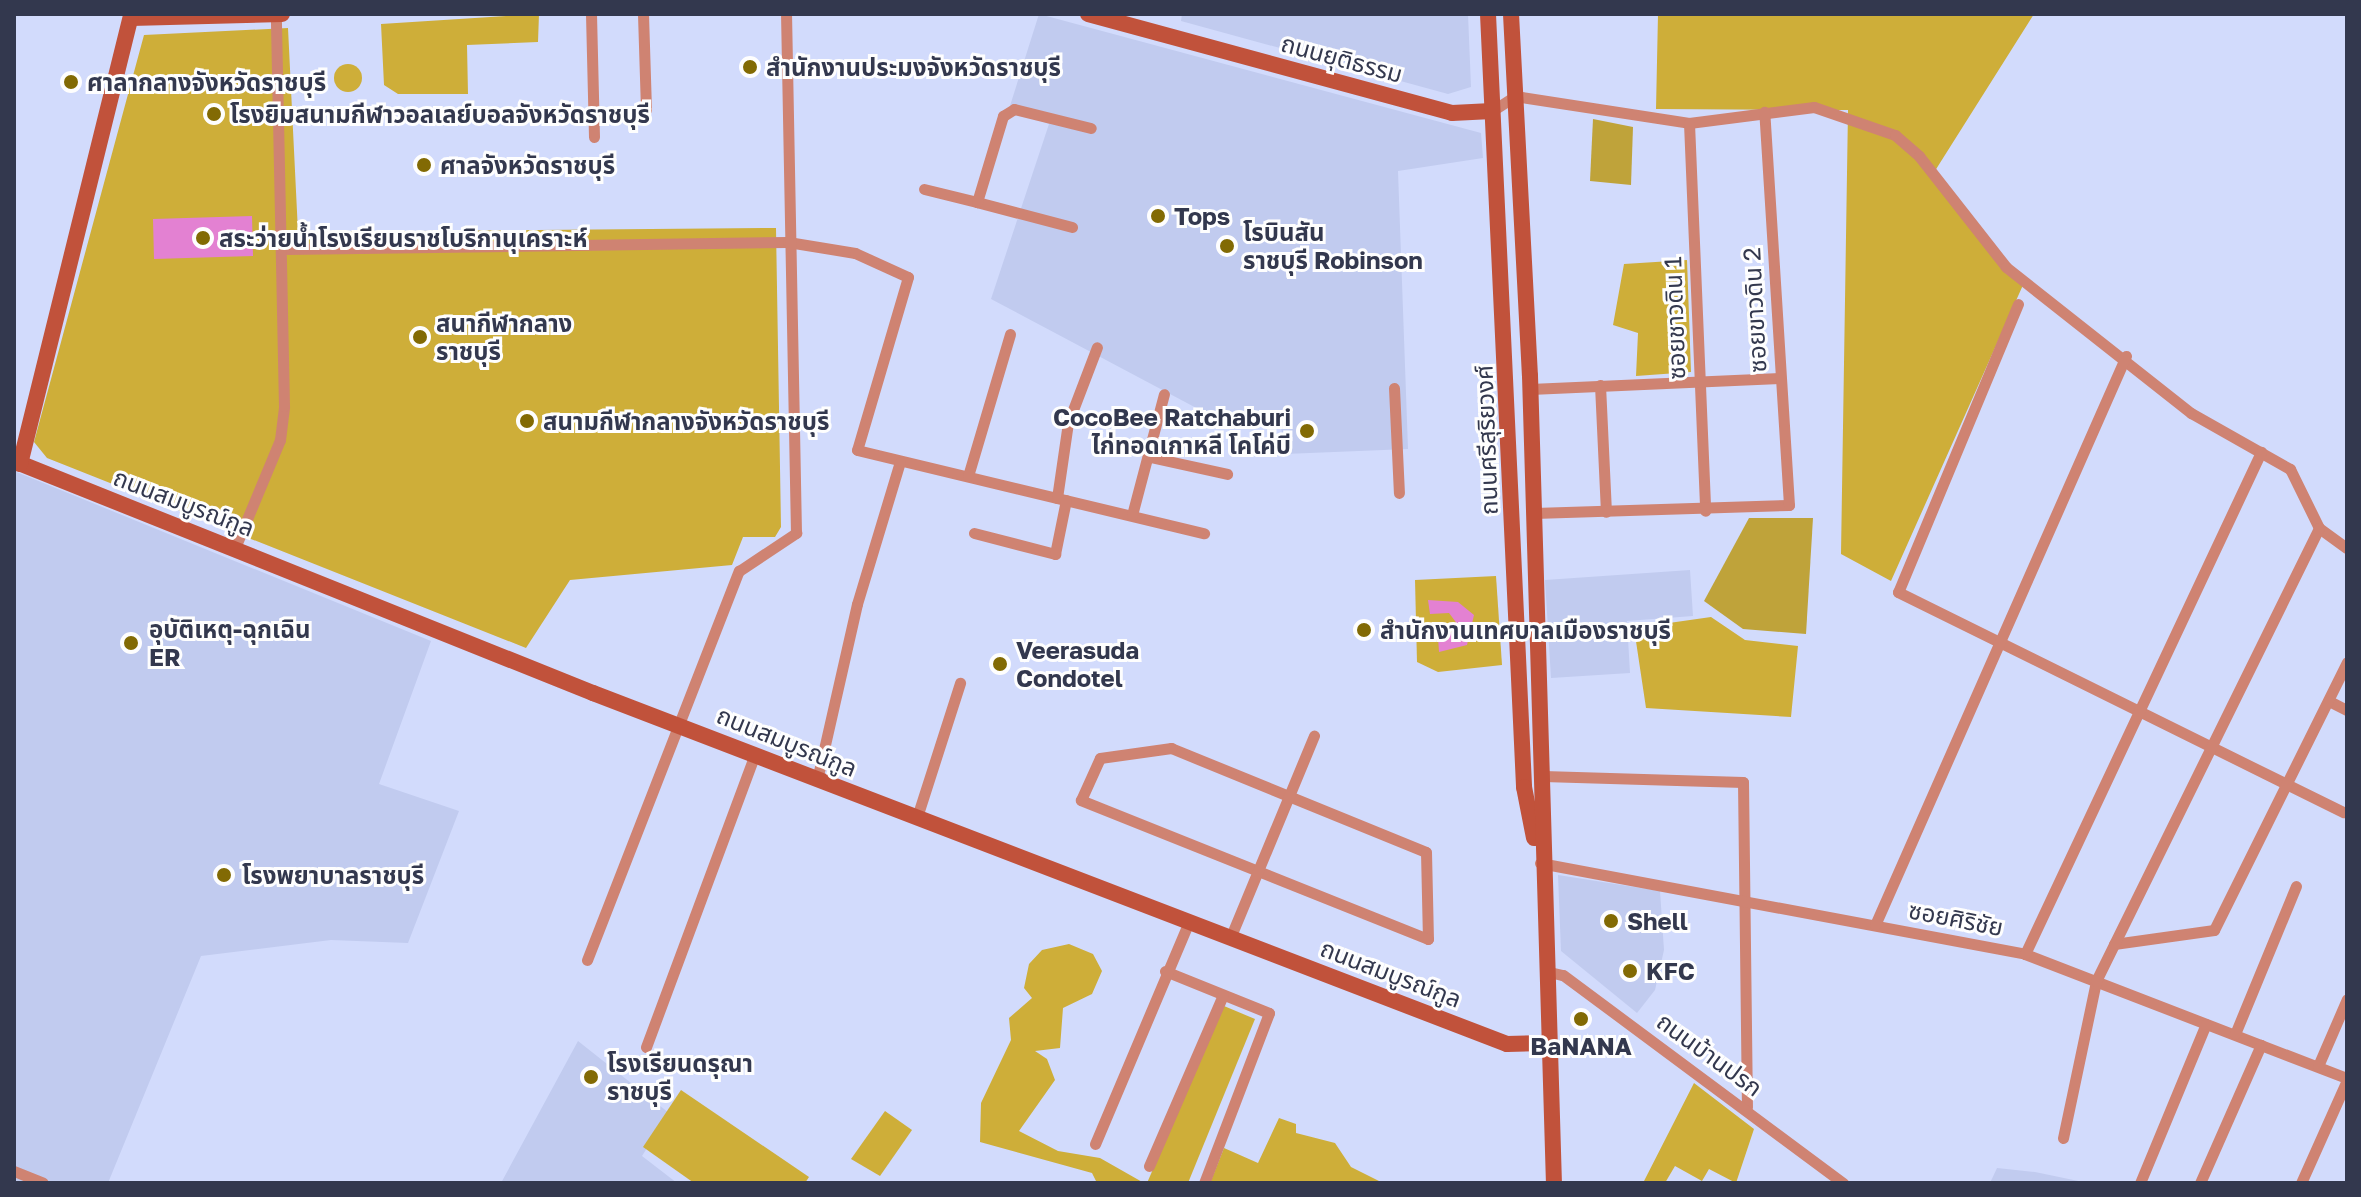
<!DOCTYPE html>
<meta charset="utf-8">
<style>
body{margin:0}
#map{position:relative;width:2361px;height:1197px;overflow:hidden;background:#d2dbfc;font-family:"Golos Text","Noto Sans Thai",sans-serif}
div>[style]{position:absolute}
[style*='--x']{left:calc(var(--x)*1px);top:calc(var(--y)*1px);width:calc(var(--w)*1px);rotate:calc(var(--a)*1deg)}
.built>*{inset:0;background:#c1cbef}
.green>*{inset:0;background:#ceae39}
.round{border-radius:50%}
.forest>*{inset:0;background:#bfa33a}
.water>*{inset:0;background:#e381d2}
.street>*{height:11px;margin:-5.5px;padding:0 5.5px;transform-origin:5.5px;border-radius:5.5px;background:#cf8372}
.secondary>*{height:16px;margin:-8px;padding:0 8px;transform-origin:8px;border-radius:8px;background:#c1523b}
.dots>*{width:22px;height:22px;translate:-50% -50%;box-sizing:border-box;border:4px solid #fefefe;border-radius:50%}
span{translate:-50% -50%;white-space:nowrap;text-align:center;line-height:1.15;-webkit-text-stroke:6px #fefefe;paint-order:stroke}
.street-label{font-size:24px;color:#33384e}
.poi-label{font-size:24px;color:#33384e;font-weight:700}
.left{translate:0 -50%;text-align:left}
.right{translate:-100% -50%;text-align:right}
.frame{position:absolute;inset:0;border:16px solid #33384e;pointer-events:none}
</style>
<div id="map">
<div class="built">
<i style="clip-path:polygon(1039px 14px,1481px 133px,1483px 158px,1398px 171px,1408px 449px,1285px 454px,1279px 413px,1202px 411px,991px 299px,1049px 124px,1009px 109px)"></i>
<i style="clip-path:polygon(1182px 14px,1468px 14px,1471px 87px,1448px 94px,1181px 21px)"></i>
<i style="clip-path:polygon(14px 471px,431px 641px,379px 784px,459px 811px,408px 943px,331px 940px,201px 956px,108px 1183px,14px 1183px)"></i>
<i style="clip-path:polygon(1690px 570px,1693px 616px,1627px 621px,1630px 673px,1551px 678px,1545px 580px)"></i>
<i style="clip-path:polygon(1558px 875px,1660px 891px,1664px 950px,1655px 990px,1637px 1013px,1561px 951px)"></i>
<i style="clip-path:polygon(578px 1041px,669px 1113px,642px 1156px,677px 1183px,501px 1183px)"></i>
<i style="clip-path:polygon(1997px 1168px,2035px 1172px,2088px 1183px,1990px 1183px)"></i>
</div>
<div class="green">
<i style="clip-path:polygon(539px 14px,538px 42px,467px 45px,468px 94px,398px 94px,384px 85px,381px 24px)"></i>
<i style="clip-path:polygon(1658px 14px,2034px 14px,1933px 174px,2023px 285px,1891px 581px,1841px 554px,1848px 110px,1656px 109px)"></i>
<i style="clip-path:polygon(288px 28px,298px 232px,776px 228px,781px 527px,775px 537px,743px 537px,732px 565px,570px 580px,526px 648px,47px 458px,34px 442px,144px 35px)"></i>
<i class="round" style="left:334px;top:64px;width:28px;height:28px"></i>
<i style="clip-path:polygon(1687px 260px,1691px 372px,1636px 376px,1638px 333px,1613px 325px,1624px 264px)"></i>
<i style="clip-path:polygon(1496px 576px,1502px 665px,1438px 672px,1417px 662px,1415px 580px)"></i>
<i style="clip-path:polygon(1711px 617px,1745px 640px,1798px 646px,1791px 717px,1646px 708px,1634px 628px)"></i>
<i style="clip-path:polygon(1069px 944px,1093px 954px,1102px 971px,1092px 994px,1063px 1008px,1060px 1048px,1035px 1051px,1047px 1059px,1055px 1080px,1019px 1131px,1058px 1151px,1100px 1158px,1144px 1183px,1097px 1183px,1092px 1173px,980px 1142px,981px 1103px,1011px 1040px,1009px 1018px,1032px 998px,1024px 988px,1029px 964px,1042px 950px)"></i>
<i style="clip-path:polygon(1224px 1006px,1255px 1019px,1188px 1183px,1147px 1183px)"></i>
<i style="clip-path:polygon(1694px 1083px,1754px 1129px,1736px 1183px,1709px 1169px,1702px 1181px,1675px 1166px,1665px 1183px,1643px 1183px)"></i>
<i style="clip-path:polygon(681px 1090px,809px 1177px,805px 1183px,694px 1183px,643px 1147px)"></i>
<i style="clip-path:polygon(885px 1111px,912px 1130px,880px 1176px,851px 1159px)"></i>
<i style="clip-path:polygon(1279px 1118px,1296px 1124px,1296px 1133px,1335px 1143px,1351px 1167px,1383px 1183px,1210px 1183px,1224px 1148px,1258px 1163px)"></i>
</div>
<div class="forest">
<i style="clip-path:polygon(1593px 119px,1633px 127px,1631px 185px,1590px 181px)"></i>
<i style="clip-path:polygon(1749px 518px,1813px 518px,1806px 634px,1743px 629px,1704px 601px)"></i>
</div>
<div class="water">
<i style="clip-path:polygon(252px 216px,253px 256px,154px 259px,153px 219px)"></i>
<i style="clip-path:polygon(1428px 600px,1458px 602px,1474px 615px,1467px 645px,1439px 652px,1438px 637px,1461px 629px,1449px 613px,1430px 614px)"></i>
</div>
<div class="street">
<i style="--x:591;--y:14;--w:123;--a:88.6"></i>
<i style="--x:643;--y:14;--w:96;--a:88.2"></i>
<i style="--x:1492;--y:111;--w:27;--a:-33"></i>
<i style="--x:1515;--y:96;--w:176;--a:8.8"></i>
<i style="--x:1689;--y:123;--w:126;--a:-7.3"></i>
<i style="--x:1814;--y:107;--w:86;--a:19.1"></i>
<i style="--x:1895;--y:135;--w:32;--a:41"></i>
<i style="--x:1919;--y:156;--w:141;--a:51.9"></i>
<i style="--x:2006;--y:267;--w:236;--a:38.3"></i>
<i style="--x:2191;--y:413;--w:114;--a:29.5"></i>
<i style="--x:2290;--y:469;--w:66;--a:63.8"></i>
<i style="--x:2319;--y:528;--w:34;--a:36"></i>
<i style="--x:1689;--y:123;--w:388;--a:87.6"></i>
<i style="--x:924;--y:189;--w:55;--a:13.8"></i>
<i style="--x:1072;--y:227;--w:98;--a:-165.3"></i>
<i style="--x:977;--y:202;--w:90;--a:-73.2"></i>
<i style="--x:1003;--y:116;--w:13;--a:-32"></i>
<i style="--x:1014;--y:109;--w:79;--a:13.9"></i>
<i style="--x:286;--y:249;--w:502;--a:-0.8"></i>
<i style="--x:788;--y:242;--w:68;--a:9.3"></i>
<i style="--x:855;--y:253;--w:58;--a:24.4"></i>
<i style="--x:908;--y:277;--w:180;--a:106.4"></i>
<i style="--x:857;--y:450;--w:357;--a:13.5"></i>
<i style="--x:2018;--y:304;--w:312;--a:112.6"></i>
<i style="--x:1898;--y:592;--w:497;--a:26.3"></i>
<i style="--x:1600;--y:385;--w:127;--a:87.3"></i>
<i style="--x:1394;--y:388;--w:105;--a:87.3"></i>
<i style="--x:1530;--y:389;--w:250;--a:-2.5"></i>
<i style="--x:1150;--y:457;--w:79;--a:12.4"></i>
<i style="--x:968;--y:476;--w:148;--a:-73.5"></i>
<i style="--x:1057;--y:498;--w:76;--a:-81.7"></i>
<i style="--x:1068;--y:423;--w:81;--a:-69.1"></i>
<i style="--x:1534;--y:513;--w:255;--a:-1.8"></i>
<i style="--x:1789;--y:505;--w:394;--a:-93.6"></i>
<i style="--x:1132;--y:515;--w:125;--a:-75.2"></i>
<i style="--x:974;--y:533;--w:84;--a:14.5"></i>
<i style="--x:1055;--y:554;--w:55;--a:-78.5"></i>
<i style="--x:235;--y:548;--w:117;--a:-67.4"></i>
<i style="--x:280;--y:440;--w:34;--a:-83"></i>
<i style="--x:284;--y:406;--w:392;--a:-91.2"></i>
<i style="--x:2329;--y:701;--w:20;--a:27"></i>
<i style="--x:1171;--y:748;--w:275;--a:22.2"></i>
<i style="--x:1426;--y:852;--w:87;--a:88.7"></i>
<i style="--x:1428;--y:939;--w:374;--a:-158.2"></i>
<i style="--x:1081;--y:800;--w:46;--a:-65.7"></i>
<i style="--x:1100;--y:758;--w:72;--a:-8"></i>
<i style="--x:1543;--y:776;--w:200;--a:1.7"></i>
<i style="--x:1743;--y:782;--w:325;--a:89.3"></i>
<i style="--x:817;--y:780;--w:180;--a:-77.2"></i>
<i style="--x:857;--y:604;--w:148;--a:-73.2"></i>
<i style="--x:917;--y:817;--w:141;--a:-72.2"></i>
<i style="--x:1540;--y:863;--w:493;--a:10.6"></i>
<i style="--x:2025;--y:954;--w:345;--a:21.1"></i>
<i style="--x:1875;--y:925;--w:622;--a:-66.2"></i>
<i style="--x:1231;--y:936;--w:217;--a:-67.5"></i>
<i style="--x:2114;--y:944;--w:101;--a:-8"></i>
<i style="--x:2214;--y:930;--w:299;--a:-63.6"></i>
<i style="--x:2025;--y:954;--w:555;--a:-64.82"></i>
<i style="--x:587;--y:960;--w:418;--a:-68.7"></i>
<i style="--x:739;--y:571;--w:69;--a:-33.7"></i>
<i style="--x:796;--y:533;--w:519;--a:-91.1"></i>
<i style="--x:1165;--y:971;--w:112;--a:22"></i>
<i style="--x:1269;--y:1013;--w:182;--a:110.9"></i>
<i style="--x:1545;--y:971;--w:18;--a:13"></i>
<i style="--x:1563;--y:975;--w:349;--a:36.6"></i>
<i style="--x:2235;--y:1034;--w:160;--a:-67.6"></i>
<i style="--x:646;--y:1047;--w:313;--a:-69.6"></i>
<i style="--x:2318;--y:1066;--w:73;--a:-66.6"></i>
<i style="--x:2063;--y:1138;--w:160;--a:-78.1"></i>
<i style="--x:2096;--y:981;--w:505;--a:-63.79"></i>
<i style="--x:1095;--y:1144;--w:242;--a:-67.1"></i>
<i style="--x:1149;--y:1166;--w:186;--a:-66.6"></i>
<i style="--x:14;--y:1171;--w:31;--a:22"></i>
<i style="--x:2140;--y:1183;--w:172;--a:-67.5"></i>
<i style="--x:2200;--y:1183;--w:151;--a:-66.2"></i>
<i style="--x:2301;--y:1183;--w:113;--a:-65.9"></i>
</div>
<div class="secondary">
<i style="--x:1088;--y:14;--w:377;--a:15.2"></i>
<i style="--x:1452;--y:113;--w:40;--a:-2.9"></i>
<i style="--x:1488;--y:14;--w:774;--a:87.33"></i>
<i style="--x:1524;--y:787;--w:52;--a:78.9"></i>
<i style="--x:1511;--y:14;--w:362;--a:87"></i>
<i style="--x:1530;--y:376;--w:807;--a:88.3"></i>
<i style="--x:131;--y:18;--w:151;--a:-1.5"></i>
<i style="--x:14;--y:461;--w:624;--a:21.84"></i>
<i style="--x:593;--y:693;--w:979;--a:21.01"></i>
<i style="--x:1507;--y:1044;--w:40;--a:-1.4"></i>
<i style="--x:20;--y:464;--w:463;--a:-76.1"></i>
</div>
<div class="dots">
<i style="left:750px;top:67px;background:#826a04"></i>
<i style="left:71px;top:82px;background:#826a04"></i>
<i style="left:214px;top:114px;background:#826a04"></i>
<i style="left:424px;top:165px;background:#826a04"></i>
<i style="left:1158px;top:216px;background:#826a04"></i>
<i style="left:203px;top:238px;background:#826a04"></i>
<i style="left:1227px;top:246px;background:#826a04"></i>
<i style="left:420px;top:337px;background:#826a04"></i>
<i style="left:527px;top:421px;background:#826a04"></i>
<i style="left:1307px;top:431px;background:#826a04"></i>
<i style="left:1364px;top:630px;background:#826a04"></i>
<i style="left:131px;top:643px;background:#826a04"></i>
<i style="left:1000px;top:664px;background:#826a04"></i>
<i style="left:224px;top:875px;background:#826a04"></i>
<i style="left:1611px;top:921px;background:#826a04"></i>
<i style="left:1630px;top:971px;background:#826a04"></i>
<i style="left:1581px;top:1019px;background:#826a04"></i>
<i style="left:591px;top:1077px;background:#826a04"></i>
</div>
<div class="street-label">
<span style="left:1342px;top:58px;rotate:15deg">ถนนยุติธรรม</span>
<span style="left:1754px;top:310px;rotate:-93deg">ซอยขาวดิน 2</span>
<span style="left:1674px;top:318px;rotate:-92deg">ซอยชาวดิน 1</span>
<span style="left:1486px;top:440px;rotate:-92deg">ถนนศรีสุริยวงศ์</span>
<span style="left:184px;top:502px;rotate:21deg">ถนนสมบูรณ์กูล</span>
<span style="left:787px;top:741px;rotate:22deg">ถนนสมบูรณ์กูล</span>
<span style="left:1956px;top:918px;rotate:11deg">ซอยศิริชัย</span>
<span style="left:1391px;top:973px;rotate:21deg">ถนนสมบูรณ์กูล</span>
<span style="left:1710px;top:1054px;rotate:36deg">ถนนบ้านปรก</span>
</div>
<div class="poi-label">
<span class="left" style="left:766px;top:67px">สำนักงานประมงจังหวัดราชบุรี</span>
<span class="left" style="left:87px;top:82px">ศาลากลางจังหวัดราชบุรี</span>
<span class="left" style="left:230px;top:114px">โรงยิมสนามกีฬาวอลเลย์บอลจังหวัดราชบุรี</span>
<span class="left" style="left:440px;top:165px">ศาลจังหวัดราชบุรี</span>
<span class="left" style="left:1174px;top:216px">Tops</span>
<span class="left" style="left:1243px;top:246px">โรบินสัน<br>ราชบุรี Robinson</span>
<span class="left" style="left:219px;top:238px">สระว่ายน้ำโรงเรียนราชโบริกานุเคราะห์</span>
<span class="left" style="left:436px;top:337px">สนากีฬากลาง<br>ราชบุรี</span>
<span class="right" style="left:1291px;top:431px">CocoBee Ratchaburi<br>ไก่ทอดเกาหลี โคโค่บี</span>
<span class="left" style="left:543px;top:421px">สนามกีฬากลางจังหวัดราชบุรี</span>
<span class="left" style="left:149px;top:643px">อุบัติเหตุ-ฉุกเฉิน<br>ER</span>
<span class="left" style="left:1380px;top:630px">สำนักงานเทศบาลเมืองราชบุรี</span>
<span class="left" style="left:1016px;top:664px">Veerasuda<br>Condotel</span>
<span class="left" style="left:242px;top:875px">โรงพยาบาลราชบุรี</span>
<span class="left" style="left:1627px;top:921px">Shell</span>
<span class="left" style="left:1646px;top:971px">KFC</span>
<span style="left:1581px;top:1046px">BaNANA</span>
<span class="left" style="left:607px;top:1077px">โรงเรียนดรุณา<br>ราชบุรี</span>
</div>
<div class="frame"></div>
</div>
